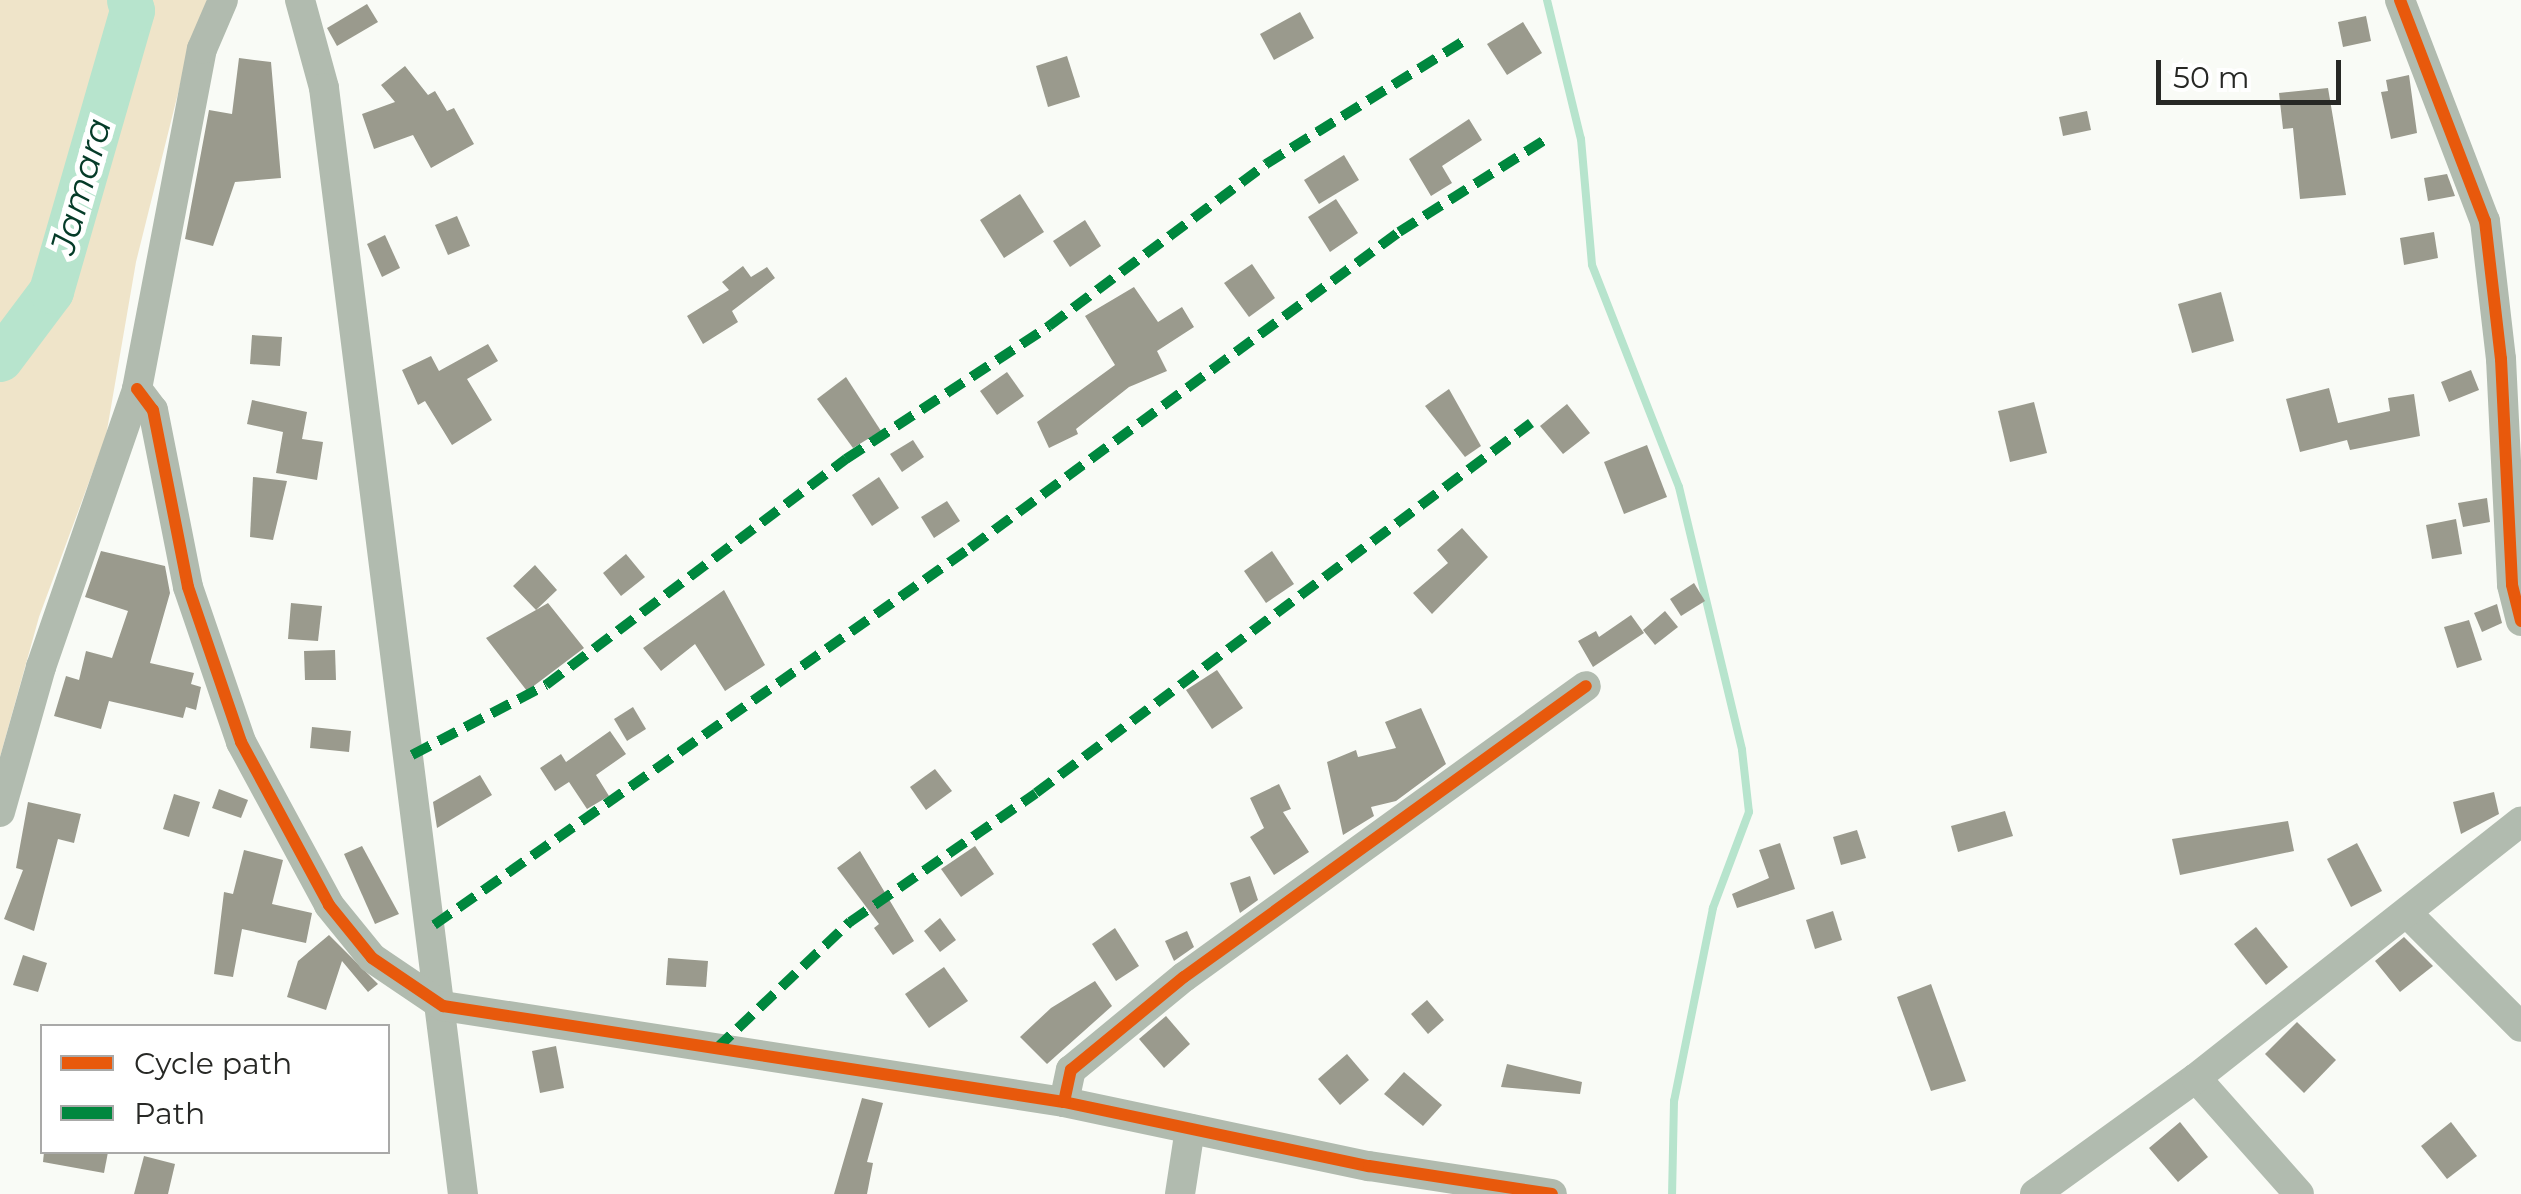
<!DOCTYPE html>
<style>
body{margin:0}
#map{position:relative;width:2521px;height:1194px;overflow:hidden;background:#f9fbf6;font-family:Montserrat,sans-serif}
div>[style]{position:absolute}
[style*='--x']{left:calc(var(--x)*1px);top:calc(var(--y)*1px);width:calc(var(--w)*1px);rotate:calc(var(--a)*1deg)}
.green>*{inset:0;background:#efe4c9}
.stream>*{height:8px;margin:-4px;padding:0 4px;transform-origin:4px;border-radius:4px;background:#b7e4cd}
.river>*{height:45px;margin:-22.5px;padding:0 22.5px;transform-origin:22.5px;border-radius:22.5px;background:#b7e4cd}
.building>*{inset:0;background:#9a9a8d}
.minor>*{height:30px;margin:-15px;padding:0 15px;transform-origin:15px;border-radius:15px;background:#b1bbaf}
.quiet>*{height:10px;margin-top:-5px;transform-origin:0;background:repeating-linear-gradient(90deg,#00873e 0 20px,transparent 0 30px)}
.cycleway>*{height:12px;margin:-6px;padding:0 6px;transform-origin:6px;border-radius:6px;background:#e8590c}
span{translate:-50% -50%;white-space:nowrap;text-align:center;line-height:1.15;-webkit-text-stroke:10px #fff;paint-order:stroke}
.water-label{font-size:35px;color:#053b28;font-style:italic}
.legend{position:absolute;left:40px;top:1024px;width:350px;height:130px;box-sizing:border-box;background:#fff;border:2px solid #a9a9a8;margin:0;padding:12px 18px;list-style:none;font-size:30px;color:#272825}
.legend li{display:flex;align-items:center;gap:20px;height:50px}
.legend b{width:50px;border:2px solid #a9a9a8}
.scale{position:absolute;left:2156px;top:60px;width:185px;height:45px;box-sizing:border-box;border:5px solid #272825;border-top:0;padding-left:12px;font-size:30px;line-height:35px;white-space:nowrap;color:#272825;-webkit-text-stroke:8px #fff;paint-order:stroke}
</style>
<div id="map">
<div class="green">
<i style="clip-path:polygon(0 0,207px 0,191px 41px,136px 262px,106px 436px,39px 617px,0 757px)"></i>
</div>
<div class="stream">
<i style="--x:1547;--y:0;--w:143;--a:76.3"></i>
<i style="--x:1581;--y:139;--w:126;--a:85"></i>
<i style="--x:1592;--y:265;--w:238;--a:68.6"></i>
<i style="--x:1679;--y:487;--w:270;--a:76.5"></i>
<i style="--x:1742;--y:750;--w:62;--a:83.6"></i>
<i style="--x:1749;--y:812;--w:103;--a:110.6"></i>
<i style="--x:1713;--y:908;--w:197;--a:101.4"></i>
<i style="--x:1674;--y:1101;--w:93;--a:91.2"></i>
</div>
<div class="river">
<i style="--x:0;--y:359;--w:85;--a:-53.1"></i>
<i style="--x:51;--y:291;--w:292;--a:-73.9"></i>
<i style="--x:132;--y:10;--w:10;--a:-107"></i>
</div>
<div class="building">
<i style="clip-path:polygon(367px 4px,378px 22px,337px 46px,327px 28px)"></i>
<i style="clip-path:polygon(1300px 12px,1314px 38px,1274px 60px,1260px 34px)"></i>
<i style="clip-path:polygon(2366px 16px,2371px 41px,2343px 47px,2338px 22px)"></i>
<i style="clip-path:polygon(1523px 22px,1542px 53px,1507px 75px,1487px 44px)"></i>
<i style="clip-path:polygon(1067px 56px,1080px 97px,1048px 107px,1036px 66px)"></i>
<i style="clip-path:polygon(239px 58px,271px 62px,281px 178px,235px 182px,213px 246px,185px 239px,209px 110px,232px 114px)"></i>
<i style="clip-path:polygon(405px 66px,428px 95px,435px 91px,447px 111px,454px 108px,474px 144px,431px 168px,413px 135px,374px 149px,362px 114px,395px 102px,381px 85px)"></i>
<i style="clip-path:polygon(2409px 75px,2417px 133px,2391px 139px,2381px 92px,2388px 91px,2386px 80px)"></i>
<i style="clip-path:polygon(2328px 88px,2346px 195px,2300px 199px,2293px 128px,2283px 129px,2279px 93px)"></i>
<i style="clip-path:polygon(2087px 111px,2091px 130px,2063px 136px,2059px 117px)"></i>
<i style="clip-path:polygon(1469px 119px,1482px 140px,1442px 166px,1452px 183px,1431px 196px,1409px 159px)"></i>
<i style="clip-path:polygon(1344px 155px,1359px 180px,1319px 204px,1304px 180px)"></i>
<i style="clip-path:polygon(2447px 174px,2455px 196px,2428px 201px,2424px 178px)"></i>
<i style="clip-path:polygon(1020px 194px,1044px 232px,1004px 258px,980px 220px)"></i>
<i style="clip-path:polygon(1336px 199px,1358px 233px,1330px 252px,1308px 217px)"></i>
<i style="clip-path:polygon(457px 216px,470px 246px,448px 255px,435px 225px)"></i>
<i style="clip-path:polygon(1085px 220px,1101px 246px,1070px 267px,1053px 241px)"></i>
<i style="clip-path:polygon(2434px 232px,2438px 258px,2404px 265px,2400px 238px)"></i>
<i style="clip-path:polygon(385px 235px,400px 268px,382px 277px,367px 244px)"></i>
<i style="clip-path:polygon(1252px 264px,1275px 298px,1249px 317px,1224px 283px)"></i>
<i style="clip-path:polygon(743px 266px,751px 277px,767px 267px,775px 278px,732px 311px,738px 322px,703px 344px,687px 316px,729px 290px,722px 282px)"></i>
<i style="clip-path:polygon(1134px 287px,1158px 322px,1182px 307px,1194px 327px,1157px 351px,1167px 371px,1129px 387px,1076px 429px,1078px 434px,1049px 448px,1037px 422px,1115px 365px,1085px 316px)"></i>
<i style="clip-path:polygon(2221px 292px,2234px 341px,2192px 353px,2178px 304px)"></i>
<i style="clip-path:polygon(252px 335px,282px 337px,280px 366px,250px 364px)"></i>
<i style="clip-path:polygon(488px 344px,498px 361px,467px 379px,492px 420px,452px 445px,425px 401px,418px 405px,402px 370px,431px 356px,439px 371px)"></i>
<i style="clip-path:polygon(2471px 370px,2479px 390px,2449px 402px,2441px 382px)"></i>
<i style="clip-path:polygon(1007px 372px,1024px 396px,997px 415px,980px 391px)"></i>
<i style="clip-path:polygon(846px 377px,881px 431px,853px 448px,817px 399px)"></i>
<i style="clip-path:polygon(2329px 388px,2338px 423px,2390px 411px,2388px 398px,2414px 394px,2420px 436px,2350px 450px,2347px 440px,2300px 452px,2286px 399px)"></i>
<i style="clip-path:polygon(1449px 389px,1481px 446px,1465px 457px,1425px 406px)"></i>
<i style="clip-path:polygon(252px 400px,307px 412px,302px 439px,323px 442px,317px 480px,276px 473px,283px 432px,247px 424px)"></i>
<i style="clip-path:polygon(2034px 402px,2047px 453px,2010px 462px,1998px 411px)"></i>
<i style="clip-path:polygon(1567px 404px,1590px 433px,1563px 454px,1540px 426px)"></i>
<i style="clip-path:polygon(913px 440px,924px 457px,902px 472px,890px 454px)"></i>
<i style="clip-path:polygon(1647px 445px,1667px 497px,1624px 514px,1604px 462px)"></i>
<i style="clip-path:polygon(253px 477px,287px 481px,273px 540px,250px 537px)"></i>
<i style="clip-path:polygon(879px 477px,899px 508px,872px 526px,852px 495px)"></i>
<i style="clip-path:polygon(2487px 498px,2490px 522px,2463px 527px,2458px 503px)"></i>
<i style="clip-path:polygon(947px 501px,960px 521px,934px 538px,921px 517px)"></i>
<i style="clip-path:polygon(2456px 519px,2462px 554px,2432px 559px,2426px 525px)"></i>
<i style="clip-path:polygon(1462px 528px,1488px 557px,1432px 614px,1413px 593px,1448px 563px,1437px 550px)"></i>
<i style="clip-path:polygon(101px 551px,165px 566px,170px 593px,150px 663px,194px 673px,191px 684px,201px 687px,196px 710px,186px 707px,183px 718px,109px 701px,101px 729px,54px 716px,66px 676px,79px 680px,86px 651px,112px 658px,128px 611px,85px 597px)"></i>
<i style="clip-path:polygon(1272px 551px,1294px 584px,1266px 603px,1244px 571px)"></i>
<i style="clip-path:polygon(626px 554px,645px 577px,621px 596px,603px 573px)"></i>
<i style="clip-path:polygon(535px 565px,557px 590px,536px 610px,548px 603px,584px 648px,527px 691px,486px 638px,536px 610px,513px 586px)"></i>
<i style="clip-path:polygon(1694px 583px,1705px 601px,1681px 616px,1670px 599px)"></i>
<i style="clip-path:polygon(724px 590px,765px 665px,725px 691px,695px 644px,661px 671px,643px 648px)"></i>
<i style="clip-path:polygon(291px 603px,322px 606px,318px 641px,288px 639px)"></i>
<i style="clip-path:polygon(2497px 604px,2502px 623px,2482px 632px,2474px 613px)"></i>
<i style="clip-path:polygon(1665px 611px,1678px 627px,1655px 645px,1643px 630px)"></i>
<i style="clip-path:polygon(1631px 615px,1644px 633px,1593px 667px,1578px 641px,1596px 631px,1599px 637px)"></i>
<i style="clip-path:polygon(2469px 620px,2482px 660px,2457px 668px,2444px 627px)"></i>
<i style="clip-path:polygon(335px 650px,336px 680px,305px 680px,304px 651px)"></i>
<i style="clip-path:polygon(1217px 670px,1243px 708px,1212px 729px,1186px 690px)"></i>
<i style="clip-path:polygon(633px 707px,646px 729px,627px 741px,614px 719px)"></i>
<i style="clip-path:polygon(1421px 708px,1446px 764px,1396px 801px,1371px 807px,1374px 816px,1343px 835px,1327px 762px,1356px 750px,1358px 757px,1396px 748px,1385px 722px)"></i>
<i style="clip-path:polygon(312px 727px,351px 731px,349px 752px,310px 748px)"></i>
<i style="clip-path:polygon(610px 731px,626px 754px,596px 775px,609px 796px,587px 809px,569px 782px,555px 791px,540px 768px,561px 754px,566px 762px)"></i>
<i style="clip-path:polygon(935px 769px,952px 791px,926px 810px,910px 787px)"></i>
<i style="clip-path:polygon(480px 775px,492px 795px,437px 828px,433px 802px)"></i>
<i style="clip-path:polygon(1279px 784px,1291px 809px,1283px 812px,1309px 852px,1274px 875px,1250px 837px,1264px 828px,1250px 798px)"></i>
<i style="clip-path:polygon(219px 789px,248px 800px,241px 818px,212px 808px)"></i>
<i style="clip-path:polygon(2494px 792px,2499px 814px,2461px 834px,2453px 802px)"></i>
<i style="clip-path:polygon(174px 794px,200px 802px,189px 837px,163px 829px)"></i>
<i style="clip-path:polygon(28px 802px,81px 814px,74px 843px,58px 839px,34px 931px,4px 919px,23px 870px,16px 868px)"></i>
<i style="clip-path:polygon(2005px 811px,2013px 836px,1958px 852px,1951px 826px)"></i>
<i style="clip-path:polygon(2288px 821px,2294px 851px,2180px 875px,2172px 839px)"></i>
<i style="clip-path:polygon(1857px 830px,1866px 858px,1841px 865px,1833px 837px)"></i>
<i style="clip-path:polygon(1780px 843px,1795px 889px,1737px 908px,1732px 894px,1769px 878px,1759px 850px)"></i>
<i style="clip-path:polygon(2357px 843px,2382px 891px,2351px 907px,2327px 859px)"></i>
<i style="clip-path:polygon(362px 846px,399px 914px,375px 924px,344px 854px)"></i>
<i style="clip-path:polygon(975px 846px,994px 874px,961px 897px,941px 869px)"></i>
<i style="clip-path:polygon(244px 850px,283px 860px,272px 904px,312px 913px,306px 943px,242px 929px,233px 977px,214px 974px,224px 892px,233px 894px)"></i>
<i style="clip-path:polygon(860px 851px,914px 941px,893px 955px,874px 928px,879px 924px,837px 868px)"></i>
<i style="clip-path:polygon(1250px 876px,1258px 900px,1240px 913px,1230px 883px)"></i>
<i style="clip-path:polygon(1833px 911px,1842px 940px,1815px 949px,1806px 920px)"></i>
<i style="clip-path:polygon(940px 918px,956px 940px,940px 952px,924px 931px)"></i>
<i style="clip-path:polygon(2256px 927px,2288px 967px,2266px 985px,2234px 944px)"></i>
<i style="clip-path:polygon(1115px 928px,1139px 966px,1116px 981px,1092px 944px)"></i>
<i style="clip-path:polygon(1187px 931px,1194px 947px,1174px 961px,1165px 941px)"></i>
<i style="clip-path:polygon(329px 935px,378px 984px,368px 992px,342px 961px,326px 1010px,287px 997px,298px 961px)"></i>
<i style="clip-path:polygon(2404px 937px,2433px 966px,2400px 992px,2375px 961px)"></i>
<i style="clip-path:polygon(23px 955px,47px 963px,38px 992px,13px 985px)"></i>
<i style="clip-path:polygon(668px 958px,708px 961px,706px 987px,666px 985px)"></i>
<i style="clip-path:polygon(944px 967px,968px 1001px,929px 1028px,905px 994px)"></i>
<i style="clip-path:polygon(1095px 981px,1112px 1006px,1047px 1064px,1020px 1037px,1051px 1008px)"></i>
<i style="clip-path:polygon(1931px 984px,1966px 1081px,1931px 1091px,1897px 997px)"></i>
<i style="clip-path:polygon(1427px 1000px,1444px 1020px,1428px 1034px,1411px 1014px)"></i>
<i style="clip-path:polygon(1166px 1016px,1190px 1044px,1164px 1068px,1139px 1039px)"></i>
<i style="clip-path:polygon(2297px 1022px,2336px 1060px,2304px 1093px,2265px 1054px)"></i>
<i style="clip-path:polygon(556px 1046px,564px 1088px,540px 1093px,532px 1051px)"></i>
<i style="clip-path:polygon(1347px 1054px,1369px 1080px,1340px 1105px,1318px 1079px)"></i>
<i style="clip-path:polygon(1507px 1064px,1582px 1082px,1580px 1094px,1501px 1087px)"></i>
<i style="clip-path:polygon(1404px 1072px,1442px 1105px,1423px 1126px,1384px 1094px)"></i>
<i style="clip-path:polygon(862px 1098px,883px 1103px,867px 1162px,873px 1163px,867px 1194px,834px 1194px)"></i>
<i style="clip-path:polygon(2180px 1122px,2208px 1157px,2178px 1182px,2149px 1148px)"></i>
<i style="clip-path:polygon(2451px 1122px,2477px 1156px,2447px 1179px,2421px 1146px)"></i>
<i style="clip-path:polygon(44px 1152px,108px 1152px,104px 1173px,43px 1162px)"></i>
<i style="clip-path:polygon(144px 1156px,175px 1164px,168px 1194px,134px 1194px)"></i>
</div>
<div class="minor">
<i style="--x:300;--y:0;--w:91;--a:74.7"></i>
<i style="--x:324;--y:88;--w:1115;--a:82.84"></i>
<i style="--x:2400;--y:0;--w:237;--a:69"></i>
<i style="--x:2485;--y:221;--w:139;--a:83.4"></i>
<i style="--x:2501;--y:359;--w:226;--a:87.2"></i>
<i style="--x:2512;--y:585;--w:37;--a:76"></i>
<i style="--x:137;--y:389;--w:26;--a:53"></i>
<i style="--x:153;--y:410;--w:180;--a:78.8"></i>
<i style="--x:188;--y:587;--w:164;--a:71.1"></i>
<i style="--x:241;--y:742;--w:185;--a:61.6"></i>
<i style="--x:329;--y:905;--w:68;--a:50.9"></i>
<i style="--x:372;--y:958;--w:86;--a:34.1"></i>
<i style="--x:443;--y:1006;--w:628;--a:8.79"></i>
<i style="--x:1064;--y:1102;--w:312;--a:11.9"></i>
<i style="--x:1369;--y:1166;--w:185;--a:8.7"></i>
<i style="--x:0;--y:812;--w:151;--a:-74.2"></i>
<i style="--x:41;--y:667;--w:294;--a:-70.9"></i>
<i style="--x:137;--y:389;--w:346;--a:-79.2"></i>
<i style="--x:202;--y:49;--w:53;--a:-66.8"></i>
<i style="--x:2407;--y:913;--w:161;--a:45"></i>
<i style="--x:2196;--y:1078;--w:155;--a:48.4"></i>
<i style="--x:1064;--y:1102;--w:33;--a:-78"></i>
<i style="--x:1071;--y:1070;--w:146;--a:-39.5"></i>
<i style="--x:1184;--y:977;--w:496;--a:-35.9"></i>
<i style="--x:1180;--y:1194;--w:66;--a:-81.3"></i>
<i style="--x:2035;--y:1194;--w:198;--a:-35.8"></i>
<i style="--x:2196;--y:1078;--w:414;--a:-38.3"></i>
</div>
<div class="quiet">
<i style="--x:412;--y:755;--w:151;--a:-27.6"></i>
<i style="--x:546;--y:685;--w:376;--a:-37"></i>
<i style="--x:846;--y:459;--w:243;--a:-33.2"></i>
<i style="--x:1049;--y:326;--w:271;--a:-36.7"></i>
<i style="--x:1266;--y:164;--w:231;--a:-31.9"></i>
<i style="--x:434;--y:925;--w:655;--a:-35.12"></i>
<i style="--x:970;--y:548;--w:533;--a:-36.38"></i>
<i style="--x:1399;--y:232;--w:178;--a:-32.3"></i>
<i style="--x:716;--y:1049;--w:185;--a:-43.5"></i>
<i style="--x:850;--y:922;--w:226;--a:-34.7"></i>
<i style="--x:1036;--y:793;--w:618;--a:-36.78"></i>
</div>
<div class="cycleway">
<i style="--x:2400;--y:0;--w:237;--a:69"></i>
<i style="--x:2485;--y:221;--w:139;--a:83.4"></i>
<i style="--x:2501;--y:359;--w:226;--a:87.2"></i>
<i style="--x:2512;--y:585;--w:37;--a:76"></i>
<i style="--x:137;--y:389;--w:26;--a:53"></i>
<i style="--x:153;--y:410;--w:180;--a:78.8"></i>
<i style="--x:188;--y:587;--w:164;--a:71.1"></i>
<i style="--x:241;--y:742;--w:185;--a:61.6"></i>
<i style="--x:329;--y:905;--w:68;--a:50.9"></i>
<i style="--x:372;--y:958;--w:86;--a:34.1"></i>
<i style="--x:443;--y:1006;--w:628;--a:8.79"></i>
<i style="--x:1064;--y:1102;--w:312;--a:11.9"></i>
<i style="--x:1369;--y:1166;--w:185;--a:8.7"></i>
<i style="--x:1064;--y:1102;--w:33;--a:-78"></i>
<i style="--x:1071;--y:1070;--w:146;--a:-39.5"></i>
<i style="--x:1184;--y:977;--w:496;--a:-35.9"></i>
</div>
<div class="water-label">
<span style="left:81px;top:186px;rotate:-74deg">Jamara</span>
</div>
<ul class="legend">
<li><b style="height:12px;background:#e8590c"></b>Cycle path</li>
<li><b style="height:12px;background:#00873e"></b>Path</li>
</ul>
<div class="scale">50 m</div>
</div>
